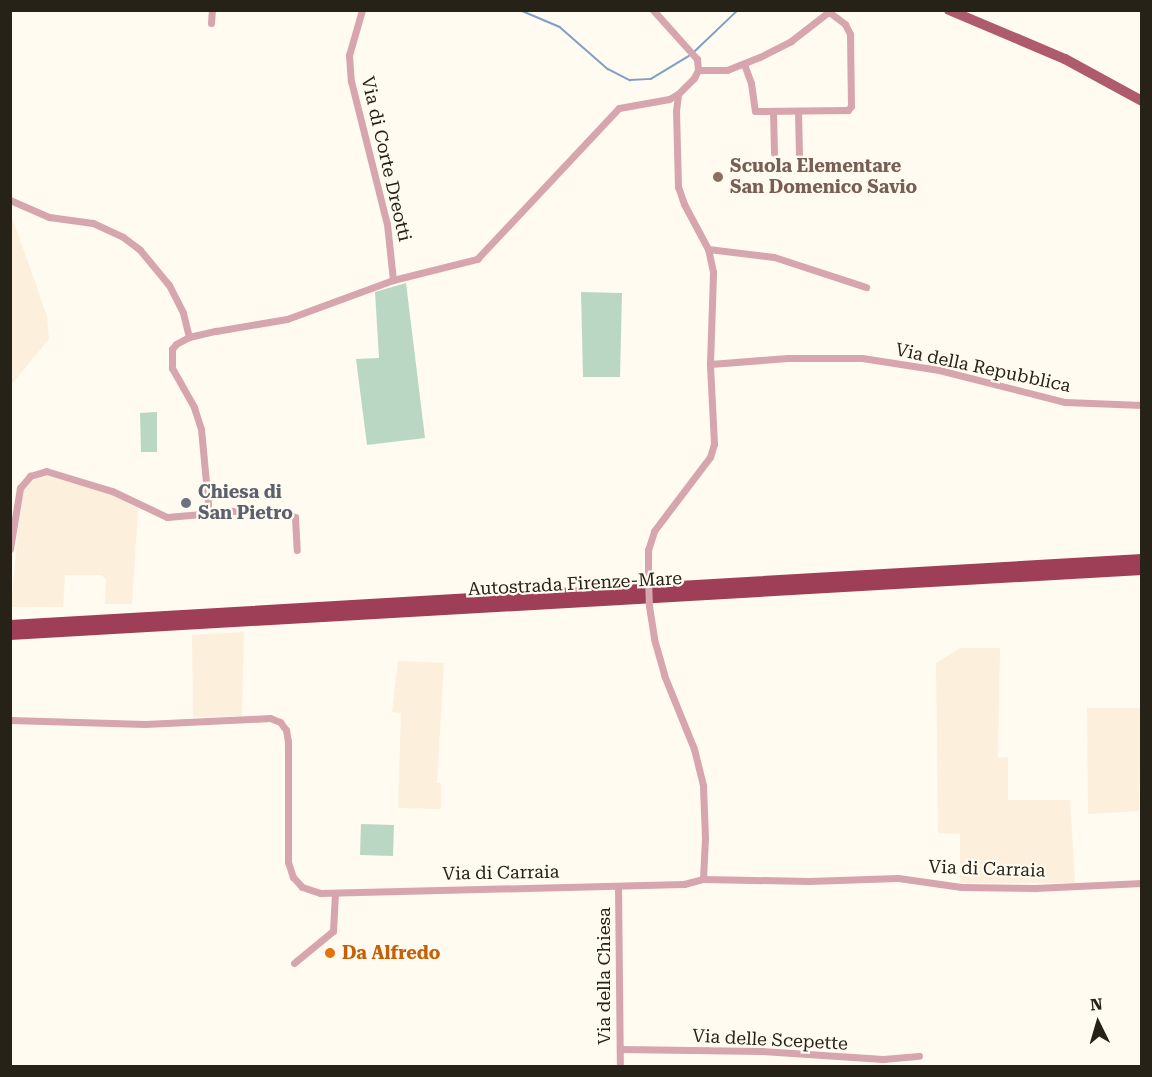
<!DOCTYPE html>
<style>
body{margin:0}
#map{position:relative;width:1152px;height:1077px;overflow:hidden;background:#fffbf0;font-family:"Roboto Serif",serif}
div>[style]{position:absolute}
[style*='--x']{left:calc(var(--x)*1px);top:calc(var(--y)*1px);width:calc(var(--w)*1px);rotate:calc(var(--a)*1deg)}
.industrial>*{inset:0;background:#fcefdb}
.green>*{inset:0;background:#bad7c3}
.stream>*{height:1.5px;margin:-0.75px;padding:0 0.75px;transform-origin:0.75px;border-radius:0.75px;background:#7ea0c7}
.street>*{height:7px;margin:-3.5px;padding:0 3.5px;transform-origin:3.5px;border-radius:3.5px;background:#d6a5ae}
.primary>*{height:10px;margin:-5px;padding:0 5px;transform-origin:5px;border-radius:5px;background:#af5b6e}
.highway>*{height:12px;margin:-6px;padding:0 6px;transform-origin:6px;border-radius:6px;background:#9f3f57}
.street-bridge>*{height:7px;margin:-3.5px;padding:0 3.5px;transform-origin:3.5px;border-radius:3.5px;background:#d6a5ae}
.dots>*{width:16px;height:16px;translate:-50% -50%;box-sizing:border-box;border:3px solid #fffbf0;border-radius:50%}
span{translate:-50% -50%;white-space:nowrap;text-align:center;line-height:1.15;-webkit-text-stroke:4.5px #fffbf0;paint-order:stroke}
.street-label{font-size:18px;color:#262218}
.education-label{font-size:18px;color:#785e54;font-weight:700}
.left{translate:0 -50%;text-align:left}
.worship-label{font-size:18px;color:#5b616d;font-weight:700}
.food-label{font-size:18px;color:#c56008;font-weight:700}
.frame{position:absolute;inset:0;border:12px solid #262218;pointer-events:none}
.north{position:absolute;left:1068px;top:993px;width:60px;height:60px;-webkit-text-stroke:4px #fffbf0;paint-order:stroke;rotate:355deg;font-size:16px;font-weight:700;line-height:24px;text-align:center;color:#262218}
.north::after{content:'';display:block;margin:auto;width:21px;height:27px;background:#262218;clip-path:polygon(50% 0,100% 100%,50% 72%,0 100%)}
</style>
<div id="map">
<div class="industrial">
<i style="clip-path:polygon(10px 212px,47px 316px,49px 339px,11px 385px)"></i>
<i style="clip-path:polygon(47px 476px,108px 493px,138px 508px,132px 604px,105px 604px,106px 579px,101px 575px,65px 575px,63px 607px,11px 607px,22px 491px,32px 480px)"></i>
<i style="clip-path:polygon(244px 632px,242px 716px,193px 717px,192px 635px)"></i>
<i style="clip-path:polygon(960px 648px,1000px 648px,998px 758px,1008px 757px,1008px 800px,1070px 800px,1075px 883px,960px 883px,960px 834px,938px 833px,936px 663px)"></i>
<i style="clip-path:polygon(398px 661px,444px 663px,437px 783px,441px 783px,441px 809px,398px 808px,401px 713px,392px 712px)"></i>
<i style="clip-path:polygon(1087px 708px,1141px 708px,1139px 811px,1088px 814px)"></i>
</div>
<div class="green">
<i style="clip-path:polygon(406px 283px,425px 438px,367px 445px,356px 359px,379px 358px,375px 292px)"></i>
<i style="clip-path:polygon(581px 292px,622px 293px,620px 377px,583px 377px)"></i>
<i style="clip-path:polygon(157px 412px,157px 452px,141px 452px,140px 413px)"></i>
<i style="clip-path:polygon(361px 824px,394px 825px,393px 856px,360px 855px)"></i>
</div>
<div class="stream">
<i style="--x:520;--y:10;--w:43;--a:23"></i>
<i style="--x:560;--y:27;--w:64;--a:41.2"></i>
<i style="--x:608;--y:69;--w:25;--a:27"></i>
<i style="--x:630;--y:80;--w:21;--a:-3"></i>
<i style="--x:651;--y:79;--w:44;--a:-31.2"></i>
<i style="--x:695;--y:51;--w:59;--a:-43.6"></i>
</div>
<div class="street">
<i style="--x:362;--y:10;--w:47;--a:106.1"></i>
<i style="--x:349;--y:55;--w:26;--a:86"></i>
<i style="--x:351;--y:81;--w:147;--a:75.9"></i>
<i style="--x:387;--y:224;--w:56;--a:83.9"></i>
<i style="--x:211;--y:23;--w:13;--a:-86"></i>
<i style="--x:744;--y:64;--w:20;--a:70"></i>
<i style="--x:751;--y:83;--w:28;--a:82"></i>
<i style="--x:755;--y:111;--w:93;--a:-0.6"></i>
<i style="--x:848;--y:110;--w:5;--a:-53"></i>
<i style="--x:851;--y:106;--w:72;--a:-90.8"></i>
<i style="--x:850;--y:34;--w:11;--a:-117"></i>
<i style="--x:845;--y:24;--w:20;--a:-143"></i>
<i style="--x:698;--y:70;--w:29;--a:0"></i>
<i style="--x:727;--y:70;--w:35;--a:-22"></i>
<i style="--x:760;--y:57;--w:35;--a:-27"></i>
<i style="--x:791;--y:41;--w:51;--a:-37.8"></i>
<i style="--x:773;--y:111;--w:42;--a:88.6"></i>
<i style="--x:798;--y:111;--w:44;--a:88.7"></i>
<i style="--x:10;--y:200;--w:43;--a:23.6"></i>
<i style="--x:49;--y:217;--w:44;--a:7.8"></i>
<i style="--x:93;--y:223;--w:33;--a:25"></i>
<i style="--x:123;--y:237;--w:21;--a:37"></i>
<i style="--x:140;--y:250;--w:45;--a:50.4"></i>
<i style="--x:169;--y:285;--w:31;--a:63"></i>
<i style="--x:183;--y:313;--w:25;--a:76"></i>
<i style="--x:708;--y:249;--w:66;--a:6.9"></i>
<i style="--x:774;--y:257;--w:97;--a:18.1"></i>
<i style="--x:710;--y:364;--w:78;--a:-4.4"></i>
<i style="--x:788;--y:358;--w:74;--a:0"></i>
<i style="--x:862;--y:358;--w:78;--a:8.9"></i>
<i style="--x:939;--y:370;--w:130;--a:14.3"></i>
<i style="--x:1065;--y:402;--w:77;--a:2.2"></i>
<i style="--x:208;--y:510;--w:79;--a:2.2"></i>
<i style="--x:287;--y:513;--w:9;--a:27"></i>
<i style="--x:295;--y:517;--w:33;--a:87"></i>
<i style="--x:10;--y:549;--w:62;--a:-80.7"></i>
<i style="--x:20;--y:488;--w:16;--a:-50"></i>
<i style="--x:30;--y:476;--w:17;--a:-17"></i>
<i style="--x:46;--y:471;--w:69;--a:16.9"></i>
<i style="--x:112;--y:491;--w:61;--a:25.3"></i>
<i style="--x:167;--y:517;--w:38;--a:-5"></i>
<i style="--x:205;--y:514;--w:10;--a:-73"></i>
<i style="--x:208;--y:504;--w:75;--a:-95.3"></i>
<i style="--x:201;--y:429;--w:23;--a:-108"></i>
<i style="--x:194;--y:407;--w:45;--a:-119.4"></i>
<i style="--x:172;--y:368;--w:19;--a:-90"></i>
<i style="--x:172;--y:349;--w:6;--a:-51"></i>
<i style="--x:176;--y:344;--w:15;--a:-28"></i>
<i style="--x:189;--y:337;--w:28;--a:-13"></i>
<i style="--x:216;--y:331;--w:72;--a:-9.6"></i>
<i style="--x:287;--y:319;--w:113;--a:-20.2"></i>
<i style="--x:393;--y:280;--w:87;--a:-14"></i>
<i style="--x:477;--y:259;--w:207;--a:-46.8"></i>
<i style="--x:619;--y:108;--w:51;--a:-10.2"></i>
<i style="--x:669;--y:99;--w:10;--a:-29"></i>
<i style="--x:678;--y:94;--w:23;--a:-45"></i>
<i style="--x:694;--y:78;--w:9;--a:-63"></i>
<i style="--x:698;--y:70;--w:11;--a:-95"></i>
<i style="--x:697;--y:59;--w:66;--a:-131.9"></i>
<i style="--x:648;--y:578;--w:28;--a:-90"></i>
<i style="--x:648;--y:550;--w:20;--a:-72"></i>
<i style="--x:654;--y:531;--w:93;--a:-52.9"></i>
<i style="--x:710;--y:457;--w:14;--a:-73"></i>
<i style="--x:714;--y:444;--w:80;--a:-92.9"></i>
<i style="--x:710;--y:364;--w:92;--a:-88.1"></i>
<i style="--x:713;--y:272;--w:24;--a:-102"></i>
<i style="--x:708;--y:249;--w:51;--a:-118.1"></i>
<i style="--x:684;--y:204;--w:18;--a:-109"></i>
<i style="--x:678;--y:187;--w:76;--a:-91.5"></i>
<i style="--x:676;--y:111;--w:17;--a:-83"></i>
<i style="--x:649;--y:606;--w:33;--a:81"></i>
<i style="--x:654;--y:639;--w:37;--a:74"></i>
<i style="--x:664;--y:675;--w:80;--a:67.9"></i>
<i style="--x:694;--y:749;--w:38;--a:76"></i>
<i style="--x:703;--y:786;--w:52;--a:87.8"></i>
<i style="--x:705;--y:838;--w:41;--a:92.8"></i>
<i style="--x:10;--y:720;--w:135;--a:1.7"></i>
<i style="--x:145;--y:724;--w:125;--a:-2.7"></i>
<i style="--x:270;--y:718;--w:11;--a:22"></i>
<i style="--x:280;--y:722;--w:10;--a:53"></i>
<i style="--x:286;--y:730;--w:11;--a:80"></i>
<i style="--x:288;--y:741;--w:121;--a:90"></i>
<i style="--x:288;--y:862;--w:16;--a:72"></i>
<i style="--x:293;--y:877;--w:13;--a:48"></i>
<i style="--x:302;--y:887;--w:19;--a:18"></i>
<i style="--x:320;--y:893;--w:364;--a:-1.4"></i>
<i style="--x:684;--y:884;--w:20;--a:-15"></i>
<i style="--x:703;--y:879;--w:106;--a:1.1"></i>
<i style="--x:809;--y:881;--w:89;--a:-1.9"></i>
<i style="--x:898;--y:878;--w:64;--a:8.1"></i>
<i style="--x:961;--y:887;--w:74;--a:0.8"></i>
<i style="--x:1035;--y:888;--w:107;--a:-2.7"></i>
<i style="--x:618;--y:886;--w:180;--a:89.4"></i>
<i style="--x:294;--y:963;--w:50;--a:-39.4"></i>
<i style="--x:333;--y:931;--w:36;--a:-87"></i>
<i style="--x:620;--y:1049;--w:142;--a:0.8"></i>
<i style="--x:762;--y:1051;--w:121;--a:3.8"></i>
<i style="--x:883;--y:1059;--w:36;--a:-5"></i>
</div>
<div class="primary">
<i style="--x:949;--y:10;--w:126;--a:22.9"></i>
<i style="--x:1065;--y:59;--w:88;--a:28.6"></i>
</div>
<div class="highway">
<i style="--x:10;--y:626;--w:1134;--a:-3.34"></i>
<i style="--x:10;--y:634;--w:1134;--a:-3.29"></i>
</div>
<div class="street-bridge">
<i style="--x:648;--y:578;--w:28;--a:88"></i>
</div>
<div class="dots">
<i style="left:718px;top:177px;background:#8d6e63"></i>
<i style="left:186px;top:503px;background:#6b7280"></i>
<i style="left:330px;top:953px;background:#e8710a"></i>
</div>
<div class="street-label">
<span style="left:386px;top:159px;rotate:77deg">Via di Corte Dreotti</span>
<span style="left:983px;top:368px;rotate:12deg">Via della Repubblica</span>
<span style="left:575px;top:584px;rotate:-3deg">Autostrada Firenze-Mare</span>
<span style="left:987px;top:869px;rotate:2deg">Via di Carraia</span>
<span style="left:501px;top:873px;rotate:-1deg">Via di Carraia</span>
<span style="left:604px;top:976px;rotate:-90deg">Via della Chiesa</span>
<span style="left:770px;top:1040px;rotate:3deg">Via delle Scepette</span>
</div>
<div class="education-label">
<span class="left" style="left:730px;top:177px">Scuola Elementare<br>San Domenico Savio</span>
</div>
<div class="worship-label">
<span class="left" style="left:198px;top:503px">Chiesa di<br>San Pietro</span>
</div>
<div class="food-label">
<span class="left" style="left:342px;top:953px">Da Alfredo</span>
</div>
<div class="frame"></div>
<div class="north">N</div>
</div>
